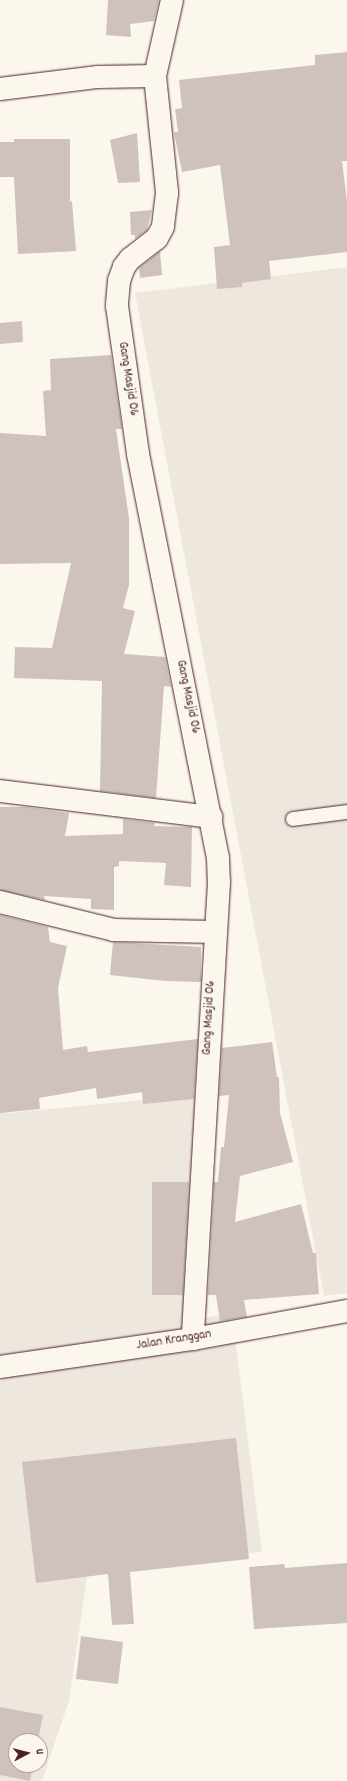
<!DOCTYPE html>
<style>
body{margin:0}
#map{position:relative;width:347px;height:1781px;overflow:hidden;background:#fbf7ec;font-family:Dekko,sans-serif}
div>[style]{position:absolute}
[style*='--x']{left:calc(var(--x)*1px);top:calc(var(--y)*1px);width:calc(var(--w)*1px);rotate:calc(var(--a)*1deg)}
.built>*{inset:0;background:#eee7de}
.building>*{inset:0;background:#cfc2bc}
.roads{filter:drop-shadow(0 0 1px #4a1f2b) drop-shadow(0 0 1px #4a1f2b)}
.lane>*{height:14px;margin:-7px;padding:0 7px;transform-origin:7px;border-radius:7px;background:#fbf7ec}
.street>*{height:22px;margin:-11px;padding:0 11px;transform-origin:11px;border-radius:11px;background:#fbf7ec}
.secondary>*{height:22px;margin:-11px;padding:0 11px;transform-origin:11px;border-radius:11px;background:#fbf7ec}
span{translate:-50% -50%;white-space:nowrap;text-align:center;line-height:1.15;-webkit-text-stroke:3px #fbf7ec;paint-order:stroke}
.street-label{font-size:13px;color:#4a1f2b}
.north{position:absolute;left:8px;top:1733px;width:40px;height:40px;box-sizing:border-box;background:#fbf7ec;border:1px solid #b4a19f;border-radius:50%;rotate:83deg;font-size:11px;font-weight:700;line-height:16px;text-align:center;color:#4a1f2b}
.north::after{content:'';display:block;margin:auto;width:14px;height:18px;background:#4a1f2b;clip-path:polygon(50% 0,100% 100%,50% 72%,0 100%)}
</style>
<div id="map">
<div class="built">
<i style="clip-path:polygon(347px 267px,347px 1293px,324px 1296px,135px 293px)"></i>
<i style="clip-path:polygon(evenodd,214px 1093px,199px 1319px,232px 1313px,262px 1552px,88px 1570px,69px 1701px,42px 1781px,0 1781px,0 1106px,8px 1113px,214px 1093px,16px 1741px,40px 1741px,40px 1765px,16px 1765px,16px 1741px)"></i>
</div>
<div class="building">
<i style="clip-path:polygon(108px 0,159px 0,154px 21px,130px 24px,131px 37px,106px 35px)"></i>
<i style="clip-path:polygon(347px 52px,347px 161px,342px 161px,347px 201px,347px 252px,269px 261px,271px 279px,242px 283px,242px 287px,217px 289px,214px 247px,230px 245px,220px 165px,182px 172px,174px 132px,178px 132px,175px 109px,182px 108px,179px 80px,315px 65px,315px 55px)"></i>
<i style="clip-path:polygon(137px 133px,140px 182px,118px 183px,110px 140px)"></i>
<i style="clip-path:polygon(14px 139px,70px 139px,70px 202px,72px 201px,76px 251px,18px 254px,14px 177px,0 177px,0 142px,14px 142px)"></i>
<i style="clip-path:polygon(152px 210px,147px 230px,135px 239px,135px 235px,131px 235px,130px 212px)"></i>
<i style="clip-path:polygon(160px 251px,162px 275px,140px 278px,139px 268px)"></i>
<i style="clip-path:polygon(22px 321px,23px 342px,0 344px,0 323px)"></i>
<i style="clip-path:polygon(111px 355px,122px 429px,116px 429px,129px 518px,129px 585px,123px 608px,135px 611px,124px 654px,165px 657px,171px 687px,164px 686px,156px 798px,100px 791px,102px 681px,14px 678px,15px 647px,52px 648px,71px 563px,0 564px,0 433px,46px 436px,43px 391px,51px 390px,50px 359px)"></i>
<i style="clip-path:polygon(0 807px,26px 807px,69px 813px,65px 836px,123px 834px,123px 819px,155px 823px,154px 826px,192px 827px,191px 887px,164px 885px,166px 863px,119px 861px,119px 866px,114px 867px,114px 910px,91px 909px,91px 899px,44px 896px,45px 900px,0 890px)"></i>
<i style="clip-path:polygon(0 915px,48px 927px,50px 942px,67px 946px,58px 988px,63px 1050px,87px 1046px,88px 1052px,198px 1039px,194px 1099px,143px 1104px,142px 1092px,97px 1099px,96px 1088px,39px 1098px,40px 1109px,0 1113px)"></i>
<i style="clip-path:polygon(113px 942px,201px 947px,201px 982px,165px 981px,110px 975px)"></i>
<i style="clip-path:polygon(272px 1042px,277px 1077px,279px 1077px,280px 1113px,293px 1162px,240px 1176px,235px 1222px,301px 1204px,313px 1253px,316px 1253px,319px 1294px,244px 1300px,247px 1317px,220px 1321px,216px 1295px,208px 1295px,214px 1182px,218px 1182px,221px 1147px,224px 1147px,229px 1095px,219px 1096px,222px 1048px)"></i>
<i style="clip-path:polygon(152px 1182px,189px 1182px,183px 1295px,152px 1295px)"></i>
<i style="clip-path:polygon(236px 1438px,249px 1559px,130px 1572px,134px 1624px,112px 1625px,108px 1574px,36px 1583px,22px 1462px)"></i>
<i style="clip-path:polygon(347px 1563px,347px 1623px,254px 1629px,249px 1567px,284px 1564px,285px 1568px)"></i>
<i style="clip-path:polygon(81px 1636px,123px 1642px,118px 1684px,76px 1679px)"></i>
<i style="clip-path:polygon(0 1707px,43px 1715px,38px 1741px,16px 1741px,16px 1765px,33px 1765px,30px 1781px,0 1775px)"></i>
</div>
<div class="roads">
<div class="lane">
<i style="--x:293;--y:819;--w:54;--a:-7.4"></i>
</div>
<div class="street">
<i style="--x:172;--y:0;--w:78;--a:102.6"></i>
<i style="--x:155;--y:76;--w:118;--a:84.1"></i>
<i style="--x:167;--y:193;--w:34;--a:97"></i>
<i style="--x:163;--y:227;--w:13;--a:119"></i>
<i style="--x:157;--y:238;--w:34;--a:142"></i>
<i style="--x:130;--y:259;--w:10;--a:127"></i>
<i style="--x:124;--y:267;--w:15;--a:110"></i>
<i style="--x:119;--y:281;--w:25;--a:95"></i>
<i style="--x:117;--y:306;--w:149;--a:81.9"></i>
<i style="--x:138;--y:454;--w:412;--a:78.8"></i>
<i style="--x:218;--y:858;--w:24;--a:88"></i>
<i style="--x:219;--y:882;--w:458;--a:93.3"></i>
<i style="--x:0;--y:89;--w:99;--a:-7"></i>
<i style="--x:98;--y:77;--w:57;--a:-1"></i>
<i style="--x:0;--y:791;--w:213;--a:7"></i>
<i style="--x:0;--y:902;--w:117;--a:13.8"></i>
<i style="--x:114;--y:930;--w:101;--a:1.1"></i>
</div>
<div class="secondary">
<i style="--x:0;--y:1367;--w:195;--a:-8.3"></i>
<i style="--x:193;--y:1339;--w:157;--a:-10.3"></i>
</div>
</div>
<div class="street-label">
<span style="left:127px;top:379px;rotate:81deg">Gang Masjid 06</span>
<span style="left:187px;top:697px;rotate:78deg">Gang Masjid 06</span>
<span style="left:210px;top:1018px;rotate:-87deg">Gang Masjid 06</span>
<span style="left:174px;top:1341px;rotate:-9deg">Jalan Kranggan</span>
</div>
<div class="north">U</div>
</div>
